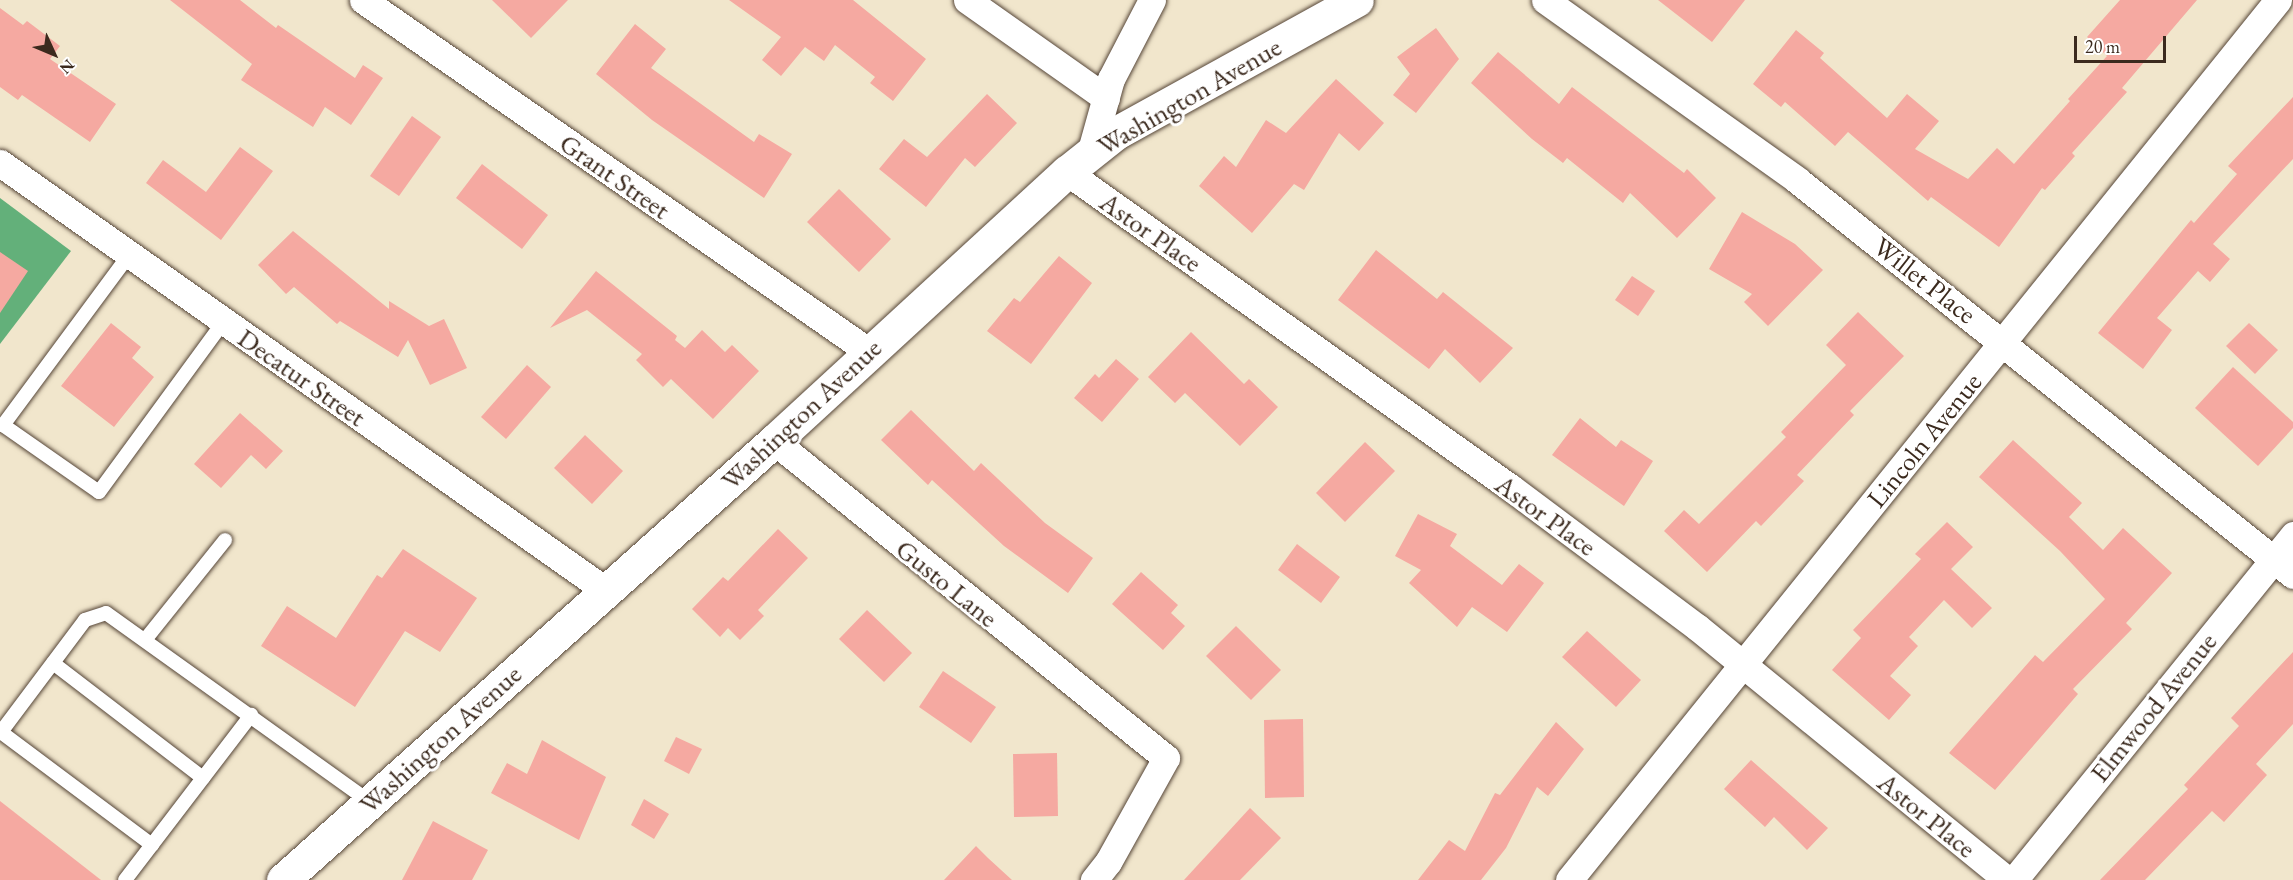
<!DOCTYPE html>
<style>
body{margin:0}
#map{position:relative;width:2293px;height:880px;overflow:hidden;background:#f1e6cc;font-family:"EB Garamond",serif}
div>[style]{position:absolute}
[style*='--x']{left:calc(var(--x)*1px);top:calc(var(--y)*1px);width:calc(var(--w)*1px);rotate:calc(var(--a)*1deg)}
.forest>*{inset:0;background:#63b07a}
.building>*{inset:0;background:#f5a9a1}
.roads{filter:drop-shadow(0 0 2px #564638) drop-shadow(0 0 2px #564638)}
.service>*{height:14px;margin:-7px;padding:0 7px;transform-origin:7px;border-radius:7px;background:#fff}
.minor>*{height:27px;margin:-13.5px;padding:0 13.5px;transform-origin:13.5px;border-radius:13.5px;background:#fff}
.tertiary>*{height:33px;margin:-16.5px;padding:0 16.5px;transform-origin:16.5px;border-radius:16.5px;background:#fff}
span{translate:-50% -50%;white-space:nowrap;text-align:center;line-height:1.15;-webkit-text-stroke:6px #fff;paint-order:stroke}
.street-label{font-size:27px;color:#3b2a1e}
.north{position:absolute;left:24px;top:24px;width:60px;height:60px;-webkit-text-stroke:4px #fff;paint-order:stroke;rotate:134deg;font-size:16px;font-weight:700;line-height:24px;text-align:center;color:#3b2a1e}
.north::after{content:'';display:block;margin:auto;width:21px;height:27px;background:#3b2a1e;clip-path:polygon(50% 0,100% 100%,50% 72%,0 100%)}
.scale{position:absolute;left:2074px;top:36px;width:92px;height:27px;box-sizing:border-box;border:3px solid #3b2a1e;border-top:0;padding-left:8px;font-size:18px;line-height:21px;white-space:nowrap;color:#3b2a1e;-webkit-text-stroke:4px #fff;paint-order:stroke}
</style>
<div id="map">
<div class="forest">
<i style="clip-path:polygon(0 198px,71px 251px,0 344px)"></i>
</div>
<div class="building">
<i style="clip-path:polygon(170px 0,240px 0,276px 28px,278px 25px,355px 78px,363px 65px,383px 78px,351px 125px,325px 107px,313px 127px,241px 80px,252px 64px)"></i>
<i style="clip-path:polygon(492px 0,568px 0,531px 38px)"></i>
<i style="clip-path:polygon(729px 0,853px 0,926px 59px,893px 101px,870px 83px,875px 77px,835px 45px,824px 61px,805px 47px,781px 76px,762px 60px,781px 37px)"></i>
<i style="clip-path:polygon(1658px 0,1745px 0,1712px 42px)"></i>
<i style="clip-path:polygon(2120px 0,2197px 0,2122px 88px,2127px 92px,2072px 153px,2075px 156px,2045px 190px,2042px 188px,1999px 247px,1931px 197px,1928px 201px,1848px 132px,1835px 146px,1785px 102px,1781px 107px,1753px 84px,1796px 30px,1824px 53px,1820px 58px,1887px 118px,1907px 94px,1939px 121px,1915px 149px,1968px 179px,1997px 148px,2014px 164px,2070px 101px,2068px 99px,2107px 56px,2087px 37px)"></i>
<i style="clip-path:polygon(0 8px,23px 25px,27px 21px,60px 46px,50px 59px,116px 104px,90px 142px,22px 95px,18px 100px,0 87px)"></i>
<i style="clip-path:polygon(635px 24px,666px 49px,651px 68px,754px 142px,759px 134px,792px 154px,764px 198px,652px 120px,596px 74px)"></i>
<i style="clip-path:polygon(1436px 28px,1459px 59px,1416px 113px,1393px 95px,1410px 74px,1397px 57px)"></i>
<i style="clip-path:polygon(1498px 52px,1559px 104px,1572px 87px,1684px 173px,1687px 169px,1716px 198px,1677px 238px,1630px 193px,1623px 203px,1567px 158px,1563px 163px,1532px 139px,1471px 83px)"></i>
<i style="clip-path:polygon(1336px 79px,1384px 123px,1359px 151px,1339px 133px,1304px 190px,1294px 184px,1252px 233px,1199px 186px,1224px 156px,1236px 167px,1266px 120px,1286px 133px)"></i>
<i style="clip-path:polygon(987px 94px,1017px 123px,975px 167px,965px 158px,926px 207px,879px 169px,904px 139px,927px 157px)"></i>
<i style="clip-path:polygon(2293px 97px,2293px 159px,2213px 244px,2230px 259px,2210px 282px,2198px 271px,2157px 318px,2172px 330px,2143px 369px,2098px 333px,2191px 220px,2194px 223px,2237px 174px,2228px 166px)"></i>
<i style="clip-path:polygon(412px 116px,441px 137px,399px 196px,370px 176px)"></i>
<i style="clip-path:polygon(240px 147px,273px 171px,221px 240px,146px 183px,163px 160px,206px 192px)"></i>
<i style="clip-path:polygon(482px 164px,548px 215px,522px 249px,456px 198px)"></i>
<i style="clip-path:polygon(839px 189px,891px 239px,859px 272px,807px 222px)"></i>
<i style="clip-path:polygon(1742px 212px,1795px 244px,1823px 270px,1768px 326px,1744px 302px,1752px 294px,1709px 269px)"></i>
<i style="clip-path:polygon(293px 231px,389px 309px,389px 301px,429px 326px,444px 319px,467px 368px,430px 385px,408px 340px,398px 357px,340px 321px,337px 324px,294px 287px,286px 294px,258px 265px)"></i>
<i style="clip-path:polygon(1376px 250px,1437px 299px,1443px 292px,1513px 348px,1480px 383px,1445px 349px,1429px 369px,1338px 300px)"></i>
<i style="clip-path:polygon(0 252px,28px 271px,0 313px)"></i>
<i style="clip-path:polygon(1059px 256px,1092px 283px,1031px 364px,987px 331px,1014px 298px,1020px 302px)"></i>
<i style="clip-path:polygon(596px 271px,677px 336px,675px 340px,685px 348px,702px 330px,725px 352px,732px 345px,759px 371px,713px 419px,671px 379px,663px 387px,636px 360px,642px 354px,587px 310px,550px 328px)"></i>
<i style="clip-path:polygon(1632px 276px,1655px 291px,1638px 316px,1615px 300px)"></i>
<i style="clip-path:polygon(1858px 312px,1904px 356px,1850px 411px,1854px 415px,1797px 475px,1804px 481px,1761px 526px,1756px 521px,1707px 572px,1664px 531px,1684px 510px,1699px 524px,1786px 437px,1781px 432px,1846px 365px,1826px 345px)"></i>
<i style="clip-path:polygon(111px 323px,141px 347px,132px 358px,154px 377px,114px 427px,61px 386px)"></i>
<i style="clip-path:polygon(2249px 323px,2278px 350px,2255px 374px,2226px 346px)"></i>
<i style="clip-path:polygon(1191px 332px,1244px 384px,1249px 379px,1278px 407px,1240px 446px,1185px 393px,1175px 403px,1148px 377px)"></i>
<i style="clip-path:polygon(1116px 359px,1139px 379px,1102px 422px,1074px 398px,1095px 374px,1099px 378px)"></i>
<i style="clip-path:polygon(527px 365px,551px 387px,506px 439px,481px 417px)"></i>
<i style="clip-path:polygon(2233px 367px,2293px 422px,2293px 428px,2258px 466px,2195px 408px)"></i>
<i style="clip-path:polygon(911px 410px,974px 471px,981px 463px,1045px 523px,1093px 558px,1068px 593px,1004px 546px,932px 480px,928px 485px,881px 440px)"></i>
<i style="clip-path:polygon(240px 413px,283px 451px,266px 469px,251px 455px,221px 488px,194px 464px)"></i>
<i style="clip-path:polygon(1580px 418px,1616px 447px,1621px 440px,1653px 461px,1624px 506px,1552px 455px)"></i>
<i style="clip-path:polygon(585px 435px,623px 471px,592px 504px,554px 468px)"></i>
<i style="clip-path:polygon(2013px 440px,2082px 503px,2069px 517px,2103px 550px,2123px 528px,2172px 573px,2126px 623px,2132px 629px,2073px 689px,2078px 694px,1995px 790px,1949px 753px,2035px 655px,2043px 662px,2105px 599px,2060px 551px,1979px 477px)"></i>
<i style="clip-path:polygon(1365px 442px,1395px 471px,1345px 522px,1316px 493px)"></i>
<i style="clip-path:polygon(1418px 514px,1457px 534px,1450px 546px,1502px 585px,1519px 564px,1544px 583px,1507px 632px,1472px 607px,1457px 627px,1409px 583px,1421px 570px,1395px 556px)"></i>
<i style="clip-path:polygon(1947px 522px,1973px 547px,1951px 569px,1992px 608px,1972px 628px,1944px 600px,1909px 637px,1918px 646px,1890px 676px,1911px 695px,1889px 720px,1832px 670px,1861px 638px,1853px 630px,1921px 559px,1915px 554px)"></i>
<i style="clip-path:polygon(778px 529px,808px 558px,758px 610px,764px 616px,740px 640px,728px 628px,720px 637px,692px 609px,723px 577px,728px 581px)"></i>
<i style="clip-path:polygon(1297px 544px,1340px 577px,1321px 603px,1278px 570px)"></i>
<i style="clip-path:polygon(403px 549px,477px 598px,440px 652px,405px 631px,355px 707px,261px 646px,287px 606px,336px 638px,377px 575px,382px 578px)"></i>
<i style="clip-path:polygon(1141px 572px,1178px 605px,1171px 613px,1185px 626px,1163px 650px,1112px 604px)"></i>
<i style="clip-path:polygon(867px 610px,912px 653px,884px 682px,839px 639px)"></i>
<i style="clip-path:polygon(1236px 626px,1281px 670px,1251px 700px,1206px 656px)"></i>
<i style="clip-path:polygon(1587px 631px,1641px 680px,1616px 707px,1562px 657px)"></i>
<i style="clip-path:polygon(2293px 652px,2293px 724px,2256px 764px,2267px 775px,2224px 822px,2212px 811px,2145px 880px,2100px 880px,2188px 789px,2184px 785px,2239px 726px,2231px 718px)"></i>
<i style="clip-path:polygon(943px 671px,996px 707px,971px 743px,919px 707px)"></i>
<i style="clip-path:polygon(1303px 719px,1304px 797px,1265px 798px,1264px 720px)"></i>
<i style="clip-path:polygon(1556px 722px,1584px 749px,1548px 796px,1537px 787px,1506px 848px,1481px 880px,1418px 880px,1449px 840px,1465px 851px,1495px 793px,1500px 795px)"></i>
<i style="clip-path:polygon(676px 737px,702px 749px,689px 774px,664px 761px)"></i>
<i style="clip-path:polygon(542px 740px,606px 777px,579px 840px,491px 793px,507px 763px,527px 774px)"></i>
<i style="clip-path:polygon(1057px 753px,1058px 816px,1014px 817px,1013px 754px)"></i>
<i style="clip-path:polygon(1751px 760px,1828px 828px,1807px 850px,1774px 817px,1765px 827px,1724px 789px)"></i>
<i style="clip-path:polygon(644px 799px,669px 814px,654px 839px,631px 825px)"></i>
<i style="clip-path:polygon(0 801px,101px 880px,0 880px)"></i>
<i style="clip-path:polygon(1250px 808px,1281px 838px,1240px 880px,1184px 880px)"></i>
<i style="clip-path:polygon(433px 821px,488px 850px,472px 880px,402px 880px)"></i>
<i style="clip-path:polygon(976px 846px,988px 858px,1012px 880px,944px 880px)"></i>
</div>
<div class="roads">
<div class="service">
<i style="--x:129;--y:255;--w:212;--a:126.5"></i>
<i style="--x:3;--y:425;--w:117;--a:34.9"></i>
<i style="--x:99;--y:492;--w:212;--a:-53.8"></i>
<i style="--x:145;--y:640;--w:128;--a:-51.3"></i>
<i style="--x:53;--y:663;--w:189;--a:37.5"></i>
<i style="--x:152;--y:845;--w:189;--a:-143.2"></i>
<i style="--x:1;--y:732;--w:140;--a:-53.1"></i>
<i style="--x:85;--y:620;--w:22;--a:-18"></i>
<i style="--x:106;--y:613;--w:325;--a:35.6"></i>
<i style="--x:125;--y:880;--w:208;--a:-52.6"></i>
</div>
<div class="minor">
<i style="--x:363;--y:0;--w:615;--a:34.8"></i>
<i style="--x:967;--y:0;--w:170;--a:35.2"></i>
<i style="--x:1545;--y:0;--w:310;--a:35.5"></i>
<i style="--x:1797;--y:180;--w:634;--a:38.53"></i>
<i style="--x:1090;--y:154;--w:78;--a:-74.4"></i>
<i style="--x:1111;--y:79;--w:89;--a:-62.6"></i>
<i style="--x:0;--y:163;--w:741;--a:35.21"></i>
<i style="--x:1067;--y:172;--w:545;--a:35.44"></i>
<i style="--x:1511;--y:488;--w:232;--a:36.8"></i>
<i style="--x:1697;--y:627;--w:400;--a:39.2"></i>
<i style="--x:774;--y:441;--w:504;--a:38.96"></i>
<i style="--x:1166;--y:758;--w:119;--a:119.1"></i>
<i style="--x:1108;--y:862;--w:23;--a:128"></i>
<i style="--x:1569;--y:880;--w:1130;--a:-51.14"></i>
<i style="--x:2014;--y:880;--w:444;--a:-51"></i>
</div>
<div class="tertiary">
<i style="--x:283;--y:880;--w:659;--a:-41.8"></i>
<i style="--x:774;--y:441;--w:398;--a:-42.6"></i>
<i style="--x:1067;--y:172;--w:63;--a:-38.5"></i>
<i style="--x:1116;--y:133;--w:275;--a:-28.9"></i>
</div>
</div>
<div class="street-label">
<span style="left:1189px;top:96px;rotate:-30deg">Washington Avenue</span>
<span style="left:615px;top:176px;rotate:35deg">Grant Street</span>
<span style="left:1151px;top:232px;rotate:35deg">Astor Place</span>
<span style="left:1925px;top:280px;rotate:38deg">Willet Place</span>
<span style="left:302px;top:377px;rotate:35deg">Decatur Street</span>
<span style="left:801px;top:414px;rotate:-43deg">Washington Avenue</span>
<span style="left:1924px;top:440px;rotate:-51deg">Lincoln Avenue</span>
<span style="left:1546px;top:515px;rotate:36deg">Astor Place</span>
<span style="left:947px;top:583px;rotate:39deg">Gusto Lane</span>
<span style="left:2153px;top:707px;rotate:-51deg">Elmwood Avenue</span>
<span style="left:440px;top:739px;rotate:-42deg">Washington Avenue</span>
<span style="left:1927px;top:815px;rotate:39deg">Astor Place</span>
</div>
<div class="north">N</div>
<div class="scale">20 m</div>
</div>
